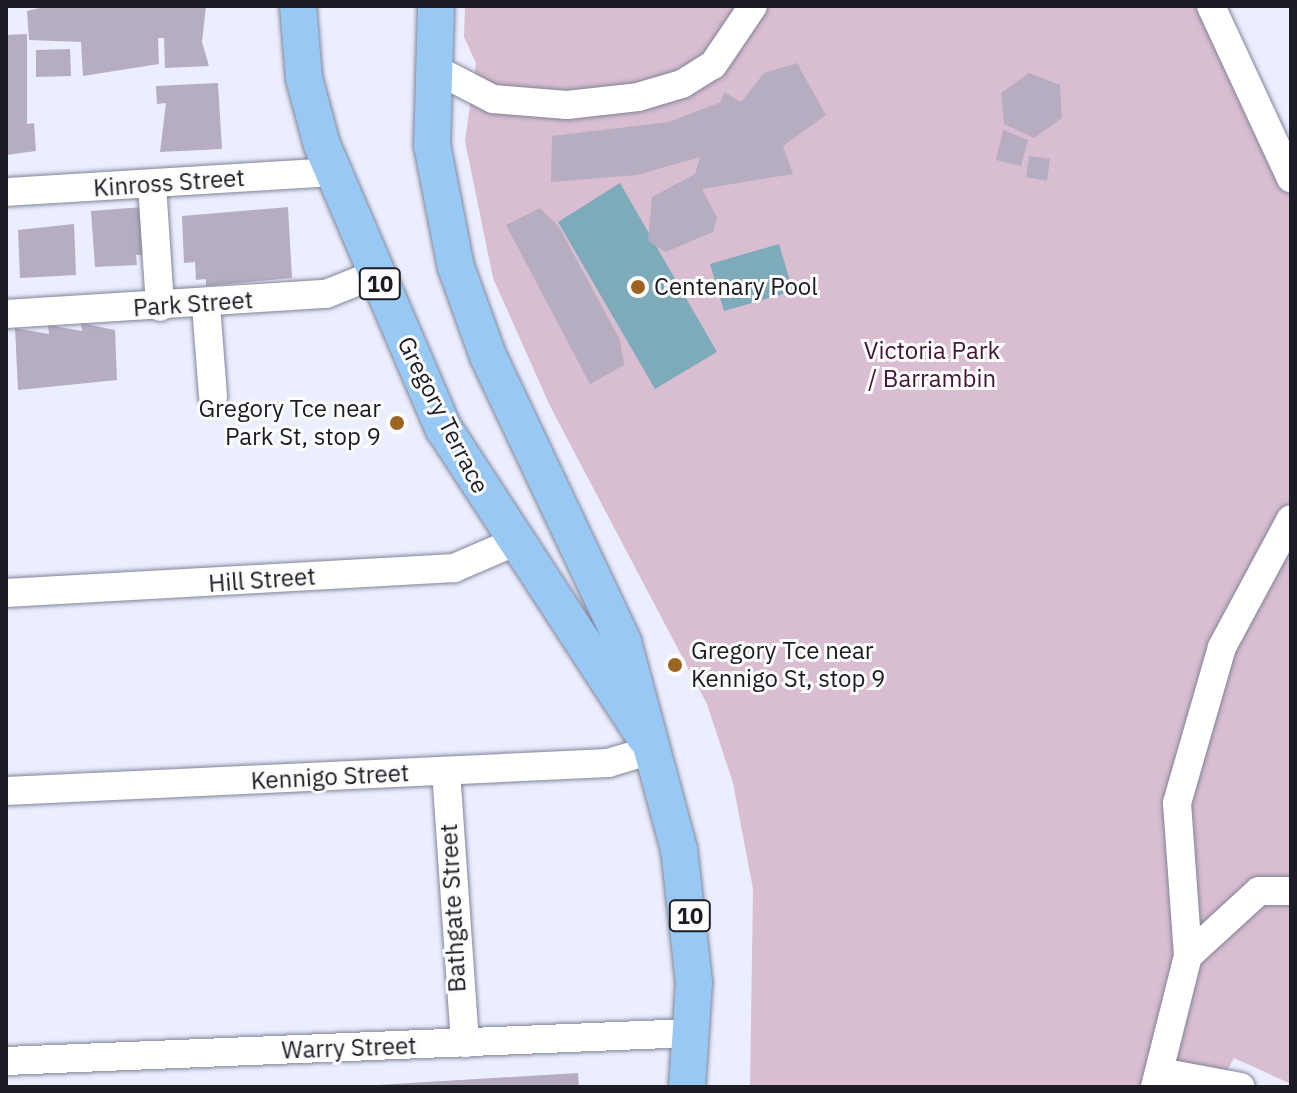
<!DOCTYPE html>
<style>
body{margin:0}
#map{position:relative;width:1297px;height:1093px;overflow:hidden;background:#ebeeff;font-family:"IBM Plex Sans",sans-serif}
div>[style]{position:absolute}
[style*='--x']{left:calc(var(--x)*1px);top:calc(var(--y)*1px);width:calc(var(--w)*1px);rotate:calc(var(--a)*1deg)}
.green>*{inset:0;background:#d9bdd1}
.water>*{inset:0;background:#7dabb9}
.building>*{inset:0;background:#b6adc0}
.roads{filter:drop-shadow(0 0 2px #818497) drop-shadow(0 0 2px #818497)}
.minor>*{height:28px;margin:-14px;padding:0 14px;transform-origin:14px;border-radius:14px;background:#fff}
.major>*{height:36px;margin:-18px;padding:0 18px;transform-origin:18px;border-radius:18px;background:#98c9f4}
.dots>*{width:22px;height:22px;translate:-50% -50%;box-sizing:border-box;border:4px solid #fcfcfc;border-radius:50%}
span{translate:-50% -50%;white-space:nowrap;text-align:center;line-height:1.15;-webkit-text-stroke:6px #fcfcfc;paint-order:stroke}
.shield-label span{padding:2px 6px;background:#fcfcfc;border:2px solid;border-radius:6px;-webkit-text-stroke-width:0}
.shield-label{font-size:22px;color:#1c1d24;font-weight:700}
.street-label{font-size:24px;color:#1c1d24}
.poi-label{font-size:24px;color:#1c1d24}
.left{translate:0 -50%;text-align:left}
.right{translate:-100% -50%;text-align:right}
.park-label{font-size:24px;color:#421739}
.frame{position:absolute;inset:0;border:8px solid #1c1d24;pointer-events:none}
</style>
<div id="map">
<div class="green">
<i style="clip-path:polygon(465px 6px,1211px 6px,1291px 159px,1291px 1084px,1234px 1058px,1218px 1087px,750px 1087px,753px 889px,733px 783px,707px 704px,550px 406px,493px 278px,465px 141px,476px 63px,464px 37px)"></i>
</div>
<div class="water">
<i style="clip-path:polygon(620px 183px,717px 352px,655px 389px,558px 222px)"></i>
<i style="clip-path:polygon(779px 244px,793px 291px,724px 311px,710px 264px)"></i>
</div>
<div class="building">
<i style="clip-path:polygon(48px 6px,206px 6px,202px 42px,209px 66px,165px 68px,164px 38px,158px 38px,159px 64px,83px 76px,81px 42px,29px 40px,27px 11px)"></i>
<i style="clip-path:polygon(27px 34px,27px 124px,34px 123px,36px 151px,6px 155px,6px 35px)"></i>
<i style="clip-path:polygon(70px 49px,71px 76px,36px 77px,36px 50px)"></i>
<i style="clip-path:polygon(797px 63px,826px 115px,783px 146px,793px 174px,702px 189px,717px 218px,713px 232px,666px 252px,648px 241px,652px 197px,695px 174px,700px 157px,637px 175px,551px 182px,552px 136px,669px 122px,721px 102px,724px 92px,741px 102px,764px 73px)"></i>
<i style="clip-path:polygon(1029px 73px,1060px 85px,1062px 118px,1034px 138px,1004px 124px,1001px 93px)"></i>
<i style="clip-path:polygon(218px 83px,222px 149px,160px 152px,166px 103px,157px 104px,156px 86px)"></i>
<i style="clip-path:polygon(1003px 130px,1028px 140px,1021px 166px,996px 160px)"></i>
<i style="clip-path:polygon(1029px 156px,1050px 159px,1047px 181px,1026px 177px)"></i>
<i style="clip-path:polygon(143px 207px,146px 255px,136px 255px,137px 265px,95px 267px,91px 211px)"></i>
<i style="clip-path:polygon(288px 207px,292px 278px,206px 286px,206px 279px,196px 280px,195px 262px,184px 263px,182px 216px)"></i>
<i style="clip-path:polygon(540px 208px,559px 227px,620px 340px,624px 365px,590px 384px,506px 225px)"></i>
<i style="clip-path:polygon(74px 224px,76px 275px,20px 278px,18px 230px)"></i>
<i style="clip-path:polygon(81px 323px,115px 330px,117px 380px,18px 390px,15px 328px,49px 334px,48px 325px,82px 331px)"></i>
<i style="clip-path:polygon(578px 1073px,579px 1087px,377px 1087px,377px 1085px)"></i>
</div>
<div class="roads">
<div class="minor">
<i style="--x:1211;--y:6;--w:190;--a:65.1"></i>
<i style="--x:431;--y:67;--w:70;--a:27.3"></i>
<i style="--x:493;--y:99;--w:74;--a:4.6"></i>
<i style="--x:567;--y:105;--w:71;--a:-6.4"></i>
<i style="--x:638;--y:97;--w:46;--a:-16.5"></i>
<i style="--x:682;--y:84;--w:36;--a:-32"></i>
<i style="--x:713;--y:65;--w:71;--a:-55.9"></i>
<i style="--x:152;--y:185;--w:122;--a:86.2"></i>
<i style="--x:6;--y:192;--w:327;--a:-3.5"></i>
<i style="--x:206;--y:305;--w:92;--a:85.6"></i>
<i style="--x:6;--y:314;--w:321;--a:-3.6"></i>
<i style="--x:326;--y:294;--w:54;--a:-21.8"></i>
<i style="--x:6;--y:593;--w:449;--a:-3.2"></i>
<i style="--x:454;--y:568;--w:63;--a:-23.3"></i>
<i style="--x:446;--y:771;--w:273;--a:86"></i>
<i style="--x:6;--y:791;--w:603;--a:-2.66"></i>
<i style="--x:608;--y:763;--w:46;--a:-16.5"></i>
<i style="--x:1188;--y:956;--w:96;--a:-42.5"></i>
<i style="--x:1259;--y:891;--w:32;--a:0"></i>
<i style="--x:6;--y:1061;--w:687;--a:-2.34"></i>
<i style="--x:1160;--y:1072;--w:82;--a:10.5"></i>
<i style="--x:1155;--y:1087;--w:135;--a:-75.9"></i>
<i style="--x:1188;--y:956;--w:153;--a:-94.1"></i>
<i style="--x:1177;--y:803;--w:162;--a:-73.9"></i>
<i style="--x:1222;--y:647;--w:145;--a:-61.7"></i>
</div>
<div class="major">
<i style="--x:298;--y:6;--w:72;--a:85.2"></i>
<i style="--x:304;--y:78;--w:69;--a:75"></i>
<i style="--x:322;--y:145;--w:309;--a:66.8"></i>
<i style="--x:444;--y:429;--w:368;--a:56.9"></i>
<i style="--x:436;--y:6;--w:139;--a:91.6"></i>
<i style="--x:432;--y:145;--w:124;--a:78.9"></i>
<i style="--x:456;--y:267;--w:95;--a:70.2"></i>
<i style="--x:488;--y:356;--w:316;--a:64.7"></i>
<i style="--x:623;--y:642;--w:214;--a:74.9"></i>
<i style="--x:679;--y:849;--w:134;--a:83.6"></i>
<i style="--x:694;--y:982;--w:105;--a:93.8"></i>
</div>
</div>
<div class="dots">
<i style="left:638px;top:287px;background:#9d6421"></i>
<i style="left:397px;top:423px;background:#9d6421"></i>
<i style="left:675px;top:665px;background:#9d6421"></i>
</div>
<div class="shield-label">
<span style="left:380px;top:284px">10</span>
<span style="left:690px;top:916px">10</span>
</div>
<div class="street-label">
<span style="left:169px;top:183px;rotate:-4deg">Kinross Street</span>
<span style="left:193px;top:304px;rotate:-4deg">Park Street</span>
<span style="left:443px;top:415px;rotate:63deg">Gregory Terrace</span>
<span style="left:262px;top:580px;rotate:-4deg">Hill Street</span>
<span style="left:330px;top:777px;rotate:-3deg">Kennigo Street</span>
<span style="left:453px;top:908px;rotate:-93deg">Bathgate Street</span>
<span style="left:349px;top:1048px;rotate:-2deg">Warry Street</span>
</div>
<div class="poi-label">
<span class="left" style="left:654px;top:287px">Centenary Pool</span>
<span class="right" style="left:381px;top:423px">Gregory Tce near<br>Park St, stop 9</span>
<span class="left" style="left:691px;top:665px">Gregory Tce near<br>Kennigo St, stop 9</span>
</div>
<div class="park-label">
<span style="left:932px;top:365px">Victoria Park<br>/ Barrambin</span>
</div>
<div class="frame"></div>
</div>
